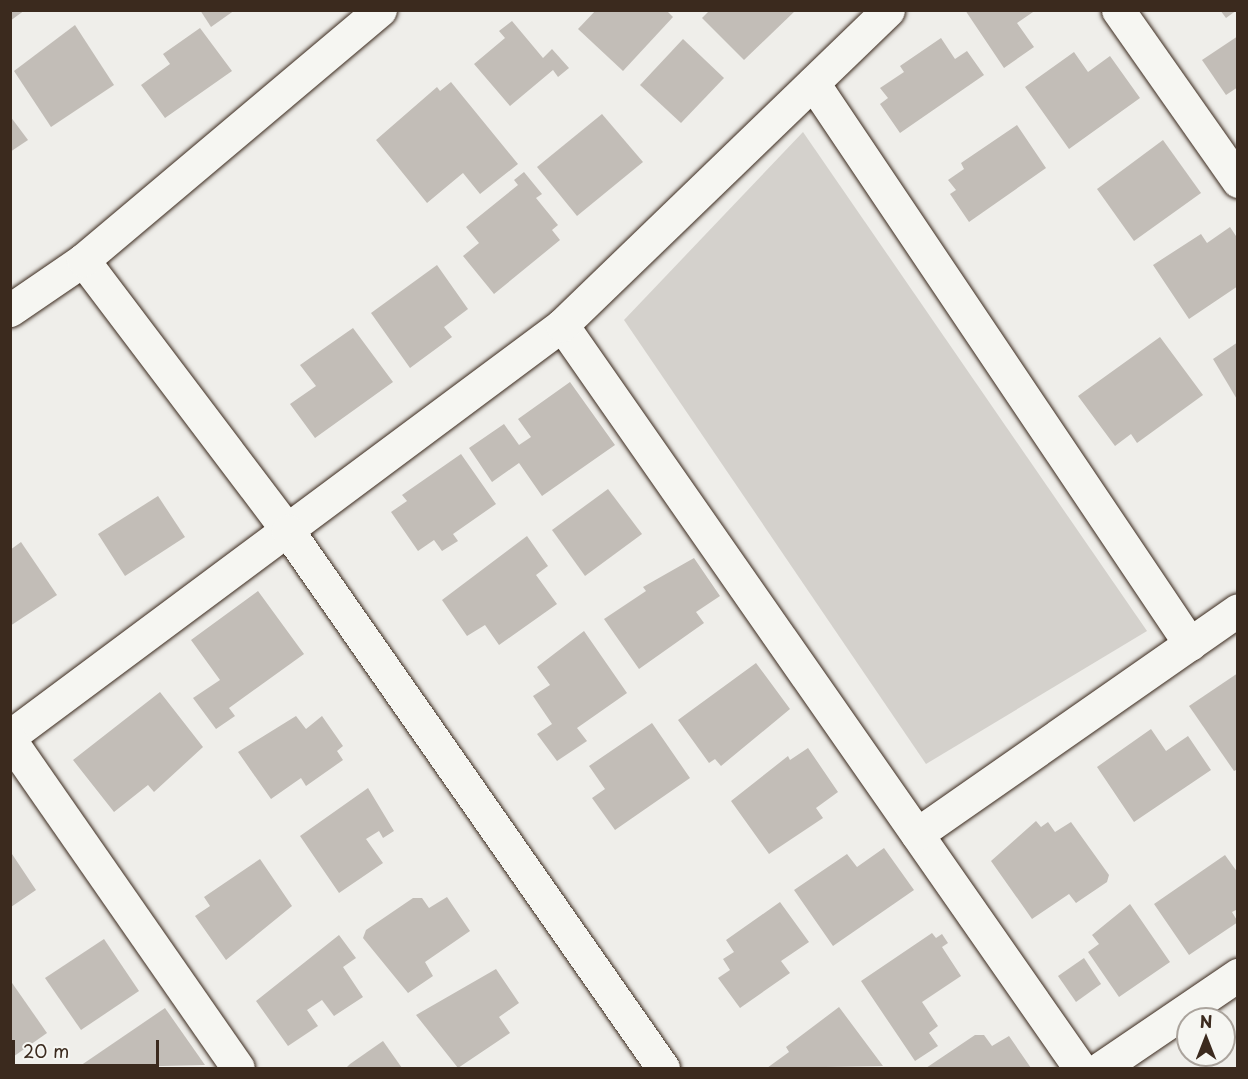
<!DOCTYPE html>
<style>
body{margin:0}
#map{position:relative;width:1248px;height:1079px;overflow:hidden;background:#efeeea;font-family:"Playpen Sans",sans-serif}
div>[style]{position:absolute}
[style*='--x']{left:calc(var(--x)*1px);top:calc(var(--y)*1px);width:calc(var(--w)*1px);rotate:calc(var(--a)*1deg)}
.green>*{inset:0;background:#d4d1cc}
.building>*{inset:0;background:#c2bdb7}
.roads{filter:drop-shadow(0 0 2px #3b2a1e) drop-shadow(0 0 2px #3b2a1e)}
.street>*{height:33px;margin:-16.5px;padding:0 16.5px;transform-origin:16.5px;border-radius:16.5px;background:#f6f6f2}
.secondary>*{height:33px;margin:-16.5px;padding:0 16.5px;transform-origin:16.5px;border-radius:16.5px;background:#f6f6f2}
span{translate:-50% -50%;white-space:nowrap;text-align:center;line-height:1.15;-webkit-text-stroke:5px #f6f6f2;paint-order:stroke}
.frame{position:absolute;inset:0;border:12px solid #3b2a1e;pointer-events:none}
.north{position:absolute;left:1176px;top:1007px;width:60px;height:60px;box-sizing:border-box;background:#f6f6f2;border:2px solid #aba49d;border-radius:50%;rotate:0deg;font-size:16px;font-weight:700;line-height:24px;text-align:center;color:#3b2a1e}
.north::after{content:'';display:block;margin:auto;width:21px;height:27px;background:#3b2a1e;clip-path:polygon(50% 0,100% 100%,50% 72%,0 100%)}
.scale{position:absolute;left:12px;top:1040px;width:147px;height:27px;box-sizing:border-box;border:3px solid #3b2a1e;border-top:0;padding-left:8px;font-size:18px;line-height:21px;white-space:nowrap;color:#3b2a1e;-webkit-text-stroke:4px #f6f6f2;paint-order:stroke}
</style>
<div id="map">
<div class="green">
<i style="clip-path:polygon(803px 132px,1147px 631px,926px 764px,624px 320px)"></i>
</div>
<div class="building">
<i style="clip-path:polygon(10px 10px,25px 10px,10px 21px)"></i>
<i style="clip-path:polygon(200px 10px,235px 10px,211px 27px)"></i>
<i style="clip-path:polygon(596px 10px,666px 10px,673px 17px,623px 71px,578px 29px)"></i>
<i style="clip-path:polygon(710px 10px,796px 10px,744px 60px,702px 18px)"></i>
<i style="clip-path:polygon(965px 10px,1036px 10px,1017px 23px,1034px 47px,1004px 68px)"></i>
<i style="clip-path:polygon(1220px 10px,1237px 10px,1226px 18px)"></i>
<i style="clip-path:polygon(512px 21px,543px 58px,552px 49px,569px 68px,558px 77px,553px 70px,510px 106px,474px 64px,505px 38px,499px 31px)"></i>
<i style="clip-path:polygon(75px 25px,114px 85px,51px 127px,14px 71px)"></i>
<i style="clip-path:polygon(200px 28px,232px 71px,165px 118px,141px 85px,170px 64px,163px 54px)"></i>
<i style="clip-path:polygon(1238px 36px,1238px 87px,1226px 95px,1202px 60px)"></i>
<i style="clip-path:polygon(941px 38px,955px 59px,967px 51px,984px 75px,900px 133px,880px 104px,888px 98px,880px 88px,904px 72px,900px 66px)"></i>
<i style="clip-path:polygon(683px 39px,724px 78px,681px 123px,640px 85px)"></i>
<i style="clip-path:polygon(1074px 52px,1088px 72px,1110px 56px,1140px 98px,1069px 149px,1025px 87px)"></i>
<i style="clip-path:polygon(451px 82px,518px 164px,480px 194px,463px 173px,427px 203px,376px 140px,437px 87px,440px 91px)"></i>
<i style="clip-path:polygon(602px 114px,643px 162px,577px 216px,537px 167px)"></i>
<i style="clip-path:polygon(10px 116px,28px 140px,10px 152px)"></i>
<i style="clip-path:polygon(1017px 125px,1046px 168px,969px 222px,950px 194px,956px 190px,948px 180px,964px 169px,961px 163px)"></i>
<i style="clip-path:polygon(1163px 140px,1201px 193px,1134px 241px,1097px 189px)"></i>
<i style="clip-path:polygon(524px 172px,542px 194px,536px 198px,558px 225px,552px 230px,560px 240px,494px 294px,463px 256px,479px 243px,466px 227px,518px 185px,514px 180px)"></i>
<i style="clip-path:polygon(1230px 227px,1238px 239px,1238px 286px,1189px 319px,1153px 265px,1201px 234px,1207px 243px)"></i>
<i style="clip-path:polygon(437px 265px,468px 309px,444px 327px,452px 337px,410px 368px,371px 313px)"></i>
<i style="clip-path:polygon(353px 328px,393px 382px,315px 438px,290px 404px,316px 386px,300px 365px)"></i>
<i style="clip-path:polygon(1160px 337px,1203px 395px,1137px 443px,1131px 434px,1115px 446px,1078px 396px)"></i>
<i style="clip-path:polygon(1238px 342px,1238px 401px,1213px 359px)"></i>
<i style="clip-path:polygon(570px 382px,615px 445px,542px 496px,519px 463px,492px 482px,469px 448px,504px 424px,519px 445px,531px 437px,518px 419px)"></i>
<i style="clip-path:polygon(461px 454px,496px 504px,453px 534px,458px 541px,442px 551px,434px 540px,418px 551px,391px 512px,407px 501px,402px 495px)"></i>
<i style="clip-path:polygon(608px 489px,642px 534px,585px 576px,552px 530px)"></i>
<i style="clip-path:polygon(158px 496px,185px 537px,125px 576px,98px 534px)"></i>
<i style="clip-path:polygon(527px 536px,548px 566px,536px 575px,557px 604px,499px 645px,485px 625px,467px 636px,442px 600px)"></i>
<i style="clip-path:polygon(21px 542px,57px 595px,10px 626px,10px 550px)"></i>
<i style="clip-path:polygon(694px 558px,720px 596px,696px 612px,704px 623px,639px 669px,604px 619px,646px 591px,643px 587px)"></i>
<i style="clip-path:polygon(258px 591px,304px 654px,229px 708px,235px 716px,216px 729px,193px 698px,220px 680px,191px 640px)"></i>
<i style="clip-path:polygon(584px 631px,627px 693px,577px 728px,587px 741px,557px 761px,537px 734px,552px 724px,533px 696px,550px 685px,537px 667px)"></i>
<i style="clip-path:polygon(756px 663px,790px 709px,721px 766px,715px 759px,709px 763px,678px 720px)"></i>
<i style="clip-path:polygon(1238px 673px,1238px 769px,1234px 771px,1189px 706px)"></i>
<i style="clip-path:polygon(160px 692px,203px 747px,154px 792px,148px 785px,114px 812px,73px 760px)"></i>
<i style="clip-path:polygon(296px 716px,306px 729px,322px 716px,343px 746px,337px 751px,343px 760px,306px 786px,301px 778px,271px 799px,238px 752px)"></i>
<i style="clip-path:polygon(652px 723px,690px 778px,615px 830px,592px 798px,605px 789px,589px 766px)"></i>
<i style="clip-path:polygon(1151px 729px,1166px 751px,1188px 736px,1211px 770px,1134px 822px,1097px 767px)"></i>
<i style="clip-path:polygon(808px 748px,838px 792px,816px 808px,823px 818px,769px 854px,731px 801px,788px 756px,790px 760px)"></i>
<i style="clip-path:polygon(368px 788px,394px 831px,383px 838px,379px 831px,366px 839px,383px 863px,339px 893px,300px 836px)"></i>
<i style="clip-path:polygon(1036px 821px,1041px 827px,1048px 822px,1055px 832px,1071px 822px,1109px 875px,1107px 882px,1076px 903px,1069px 894px,1032px 919px,991px 861px)"></i>
<i style="clip-path:polygon(884px 848px,914px 890px,833px 946px,794px 890px,847px 854px,857px 867px)"></i>
<i style="clip-path:polygon(10px 851px,36px 890px,11px 907px,10px 915px)"></i>
<i style="clip-path:polygon(1225px 855px,1238px 873px,1238px 909px,1232px 912px,1238px 922px,1189px 955px,1154px 904px)"></i>
<i style="clip-path:polygon(260px 859px,292px 906px,226px 960px,195px 916px,210px 906px,204px 897px)"></i>
<i style="clip-path:polygon(447px 897px,470px 931px,425px 962px,433px 976px,408px 993px,363px 938px,366px 930px,413px 898px,422px 898px,429px 908px)"></i>
<i style="clip-path:polygon(780px 902px,809px 942px,781px 961px,790px 973px,740px 1008px,718px 978px,730px 970px,723px 959px,734px 952px,726px 940px)"></i>
<i style="clip-path:polygon(1130px 904px,1170px 962px,1119px 997px,1088px 952px,1099px 944px,1092px 935px)"></i>
<i style="clip-path:polygon(932px 933px,936px 938px,942px 934px,948px 943px,942px 947px,961px 976px,922px 1002px,938px 1026px,929px 1033px,938px 1046px,915px 1061px,861px 981px)"></i>
<i style="clip-path:polygon(339px 935px,356px 958px,343px 967px,363px 997px,334px 1016px,322px 1000px,307px 1010px,318px 1026px,288px 1046px,256px 1001px)"></i>
<i style="clip-path:polygon(104px 939px,139px 991px,81px 1030px,45px 978px)"></i>
<i style="clip-path:polygon(1084px 958px,1101px 984px,1076px 1002px,1058px 976px)"></i>
<i style="clip-path:polygon(496px 969px,519px 1003px,499px 1017px,510px 1033px,458px 1068px,416px 1015px)"></i>
<i style="clip-path:polygon(10px 980px,47px 1033px,10px 1059px)"></i>
<i style="clip-path:polygon(839px 1007px,883px 1066px,767px 1068px,789px 1052px,786px 1047px)"></i>
<i style="clip-path:polygon(165px 1008px,205px 1065px,77px 1068px)"></i>
<i style="clip-path:polygon(975px 1035px,984px 1035px,992px 1046px,1009px 1036px,1031px 1068px,926px 1068px)"></i>
<i style="clip-path:polygon(383px 1041px,402px 1068px,346px 1068px,350px 1064px)"></i>
</div>
<div class="roads">
<div class="street">
<i style="--x:1118;--y:10;--w:209;--a:54.9"></i>
<i style="--x:813;--y:83;--w:676;--a:56.1"></i>
<i style="--x:562;--y:325;--w:906;--a:55.12"></i>
<i style="--x:10;--y:736;--w:688;--a:-36.67"></i>
<i style="--x:562;--y:325;--w:453;--a:-44"></i>
<i style="--x:10;--y:740;--w:399;--a:55.2"></i>
<i style="--x:917;--y:834;--w:391;--a:-34.9"></i>
<i style="--x:1101;--y:1068;--w:166;--a:-34.2"></i>
</div>
<div class="secondary">
<i style="--x:83;--y:260;--w:340;--a:52.9"></i>
<i style="--x:288;--y:531;--w:655;--a:55.07"></i>
<i style="--x:10;--y:310;--w:88;--a:-34.4"></i>
<i style="--x:83;--y:260;--w:388;--a:-40.1"></i>
</div>
</div>
<div class="frame"></div>
<div class="north">N</div>
<div class="scale">20 m</div>
</div>
